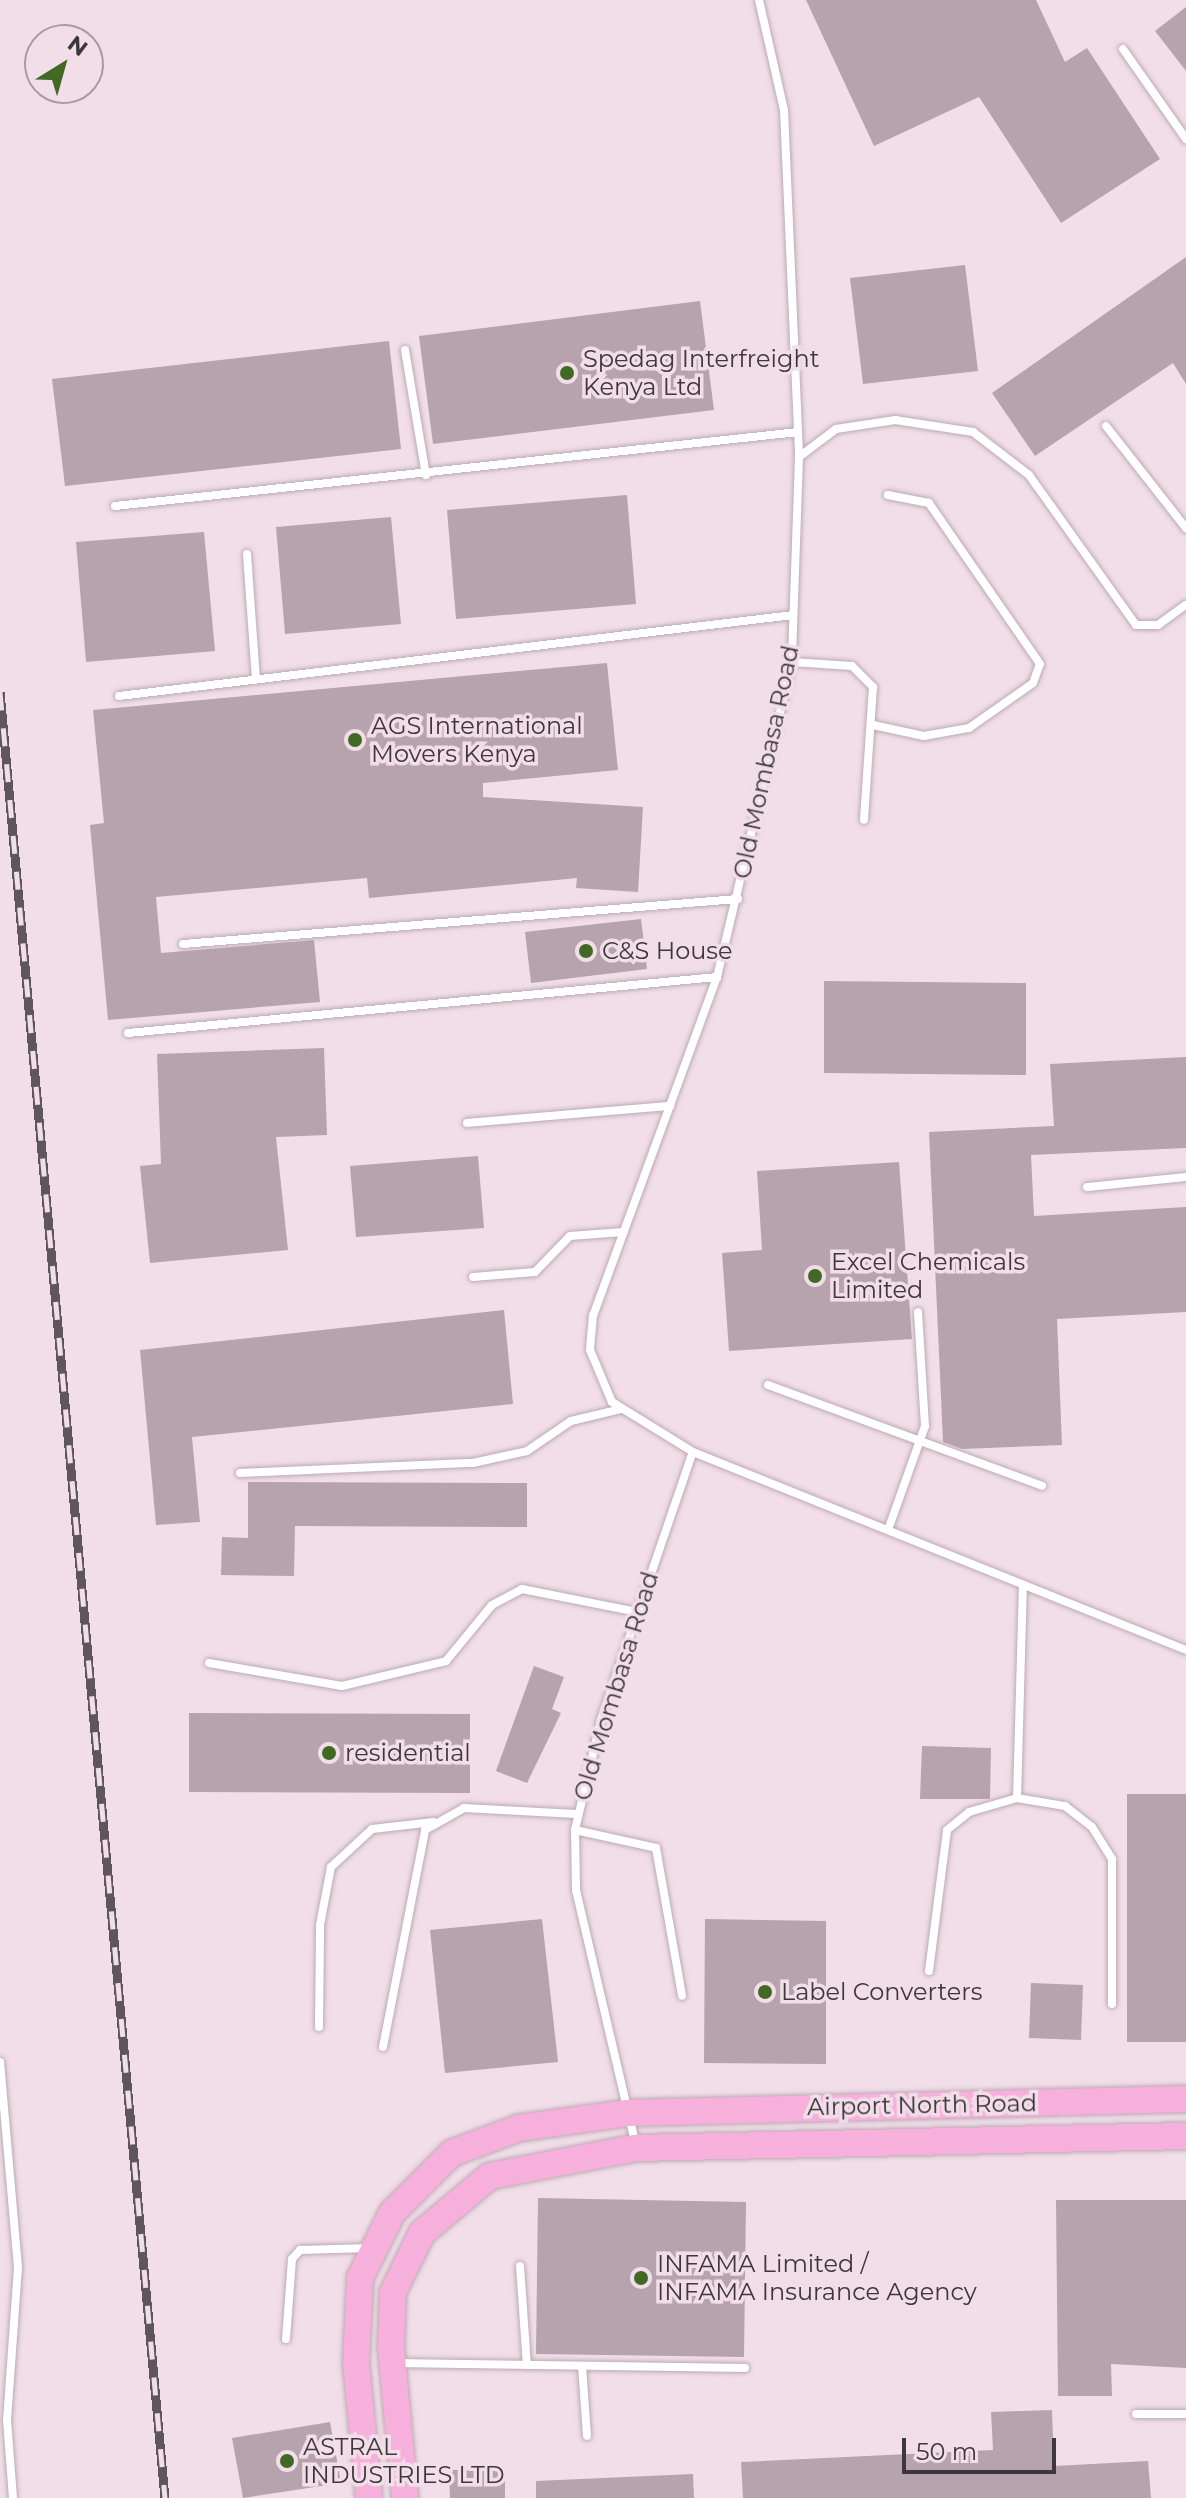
<!DOCTYPE html>
<style>
body{margin:0}
#map{position:relative;width:1186px;height:2498px;overflow:hidden;background:#f1dee8;font-family:Montserrat,sans-serif}
div>[style]{position:absolute}
[style*='--x']{left:calc(var(--x)*1px);top:calc(var(--y)*1px);width:calc(var(--w)*1px);rotate:calc(var(--a)*1deg)}
.building>*{inset:0;background:#b6a3ad}
.roads{filter:drop-shadow(0 0 2px #bcaab4) drop-shadow(0 0 2px #bcaab4)}
.lane>*{height:8px;margin:-4px;padding:0 4px;transform-origin:4px;border-radius:4px;background:#fff}
.primary>*{height:26px;margin:-13px;padding:0 13px;transform-origin:13px;border-radius:13px;background:#f7afdb}
.rail>*{height:9px;margin-top:-4.5px;transform-origin:0;background:repeating-linear-gradient(90deg,#f1dee8 0 18px,#5f565b 0 36px);box-sizing:border-box;border-block:2px solid #5f565b}
.dots>*{width:22px;height:22px;translate:-50% -50%;box-sizing:border-box;border:4px solid #f1dee8;border-radius:50%}
span{translate:-50% -50%;white-space:nowrap;text-align:center;line-height:1.15;-webkit-text-stroke:7px #f1dee8;paint-order:stroke}
.poi-label{font-size:24px;color:#3e373b}
.left{translate:0 -50%;text-align:left}
.street-label{font-size:24px;color:#3e373b}
.north{position:absolute;left:24px;top:24px;width:80px;height:80px;box-sizing:border-box;background:#f1dee8;border:2px solid #a99ba3;border-radius:50%;rotate:37deg;font-size:22px;font-weight:700;line-height:32px;text-align:center;color:#3e373b}
.north::after{content:'';display:block;margin:auto;width:28px;height:36px;background:#416924;clip-path:polygon(50% 0,100% 100%,50% 72%,0 100%)}
.scale{position:absolute;left:902px;top:2438px;width:154px;height:36px;box-sizing:border-box;border:4px solid #3e373b;border-top:0;padding-left:10px;font-size:24px;line-height:28px;white-space:nowrap;color:#3e373b;-webkit-text-stroke:6px #f1dee8;paint-order:stroke}
</style>
<div id="map">
<div class="building">
<i style="clip-path:polygon(806px 0,1036px 0,1065px 62px,1087px 48px,1160px 159px,1061px 223px,979px 97px,874px 146px)"></i>
<i style="clip-path:polygon(1186px 7px,1186px 71px,1155px 31px)"></i>
<i style="clip-path:polygon(1186px 257px,1186px 384px,1173px 363px,1035px 456px,992px 393px)"></i>
<i style="clip-path:polygon(965px 265px,978px 371px,863px 384px,850px 278px)"></i>
<i style="clip-path:polygon(700px 301px,714px 410px,433px 444px,419px 336px)"></i>
<i style="clip-path:polygon(389px 341px,401px 449px,65px 486px,52px 379px)"></i>
<i style="clip-path:polygon(627px 495px,636px 604px,456px 619px,447px 510px)"></i>
<i style="clip-path:polygon(391px 517px,401px 624px,285px 634px,276px 527px)"></i>
<i style="clip-path:polygon(204px 532px,215px 651px,86px 662px,76px 542px)"></i>
<i style="clip-path:polygon(607px 663px,618px 770px,483px 783px,483px 797px,643px 807px,638px 892px,576px 888px,577px 878px,369px 898px,367px 878px,156px 897px,161px 953px,314px 940px,320px 1002px,108px 1020px,90px 825px,104px 823px,93px 710px)"></i>
<i style="clip-path:polygon(641px 919px,647px 969px,531px 983px,525px 932px)"></i>
<i style="clip-path:polygon(824px 981px,1026px 983px,1026px 1075px,824px 1073px)"></i>
<i style="clip-path:polygon(324px 1048px,327px 1135px,276px 1137px,288px 1250px,150px 1263px,140px 1166px,161px 1164px,157px 1054px)"></i>
<i style="clip-path:polygon(1186px 1057px,1186px 1148px,1031px 1155px,1034px 1216px,1186px 1207px,1186px 1312px,1057px 1319px,1062px 1445px,962px 1449px,943px 1442px,929px 1132px,1054px 1126px,1050px 1064px)"></i>
<i style="clip-path:polygon(478px 1156px,484px 1228px,356px 1237px,350px 1166px)"></i>
<i style="clip-path:polygon(899px 1162px,912px 1339px,729px 1351px,722px 1253px,762px 1250px,757px 1171px)"></i>
<i style="clip-path:polygon(504px 1310px,513px 1404px,192px 1437px,200px 1522px,156px 1525px,140px 1350px)"></i>
<i style="clip-path:polygon(248px 1482px,527px 1483px,527px 1527px,295px 1526px,294px 1576px,221px 1575px,222px 1537px,248px 1538px)"></i>
<i style="clip-path:polygon(534px 1666px,564px 1677px,552px 1709px,561px 1713px,527px 1783px,496px 1771px)"></i>
<i style="clip-path:polygon(189px 1713px,470px 1714px,470px 1793px,189px 1792px)"></i>
<i style="clip-path:polygon(922px 1746px,991px 1748px,990px 1799px,920px 1799px)"></i>
<i style="clip-path:polygon(1127px 1794px,1186px 1794px,1186px 2042px,1127px 2042px)"></i>
<i style="clip-path:polygon(542px 1919px,558px 2062px,445px 2073px,430px 1930px)"></i>
<i style="clip-path:polygon(705px 1919px,826px 1921px,826px 2064px,704px 2063px)"></i>
<i style="clip-path:polygon(1031px 1983px,1083px 1985px,1081px 2040px,1029px 2038px)"></i>
<i style="clip-path:polygon(538px 2198px,746px 2202px,744px 2357px,536px 2354px)"></i>
<i style="clip-path:polygon(1056px 2200px,1186px 2200px,1186px 2368px,1111px 2364px,1112px 2396px,1058px 2396px)"></i>
<i style="clip-path:polygon(1052px 2410px,1054px 2466px,1148px 2461px,1151px 2498px,743px 2498px,741px 2462px,993px 2450px,991px 2412px)"></i>
<i style="clip-path:polygon(330px 2422px,341px 2483px,243px 2498px,232px 2438px)"></i>
<i style="clip-path:polygon(505px 2469px,505px 2498px,450px 2498px,449px 2470px)"></i>
<i style="clip-path:polygon(693px 2474px,694px 2498px,536px 2498px,536px 2481px)"></i>
</div>
<div class="roads">
<div class="lane">
<i style="--x:759;--y:0;--w:113;--a:77.2"></i>
<i style="--x:784;--y:110;--w:347;--a:87.5"></i>
<i style="--x:799;--y:457;--w:205;--a:92"></i>
<i style="--x:792;--y:662;--w:324;--a:103.4"></i>
<i style="--x:717;--y:977;--w:360;--a:110.1"></i>
<i style="--x:593;--y:1315;--w:35;--a:95"></i>
<i style="--x:590;--y:1350;--w:56;--a:67.1"></i>
<i style="--x:612;--y:1402;--w:95;--a:31.7"></i>
<i style="--x:693;--y:1452;--w:531;--a:21.88"></i>
<i style="--x:1123;--y:49;--w:110;--a:55"></i>
<i style="--x:405;--y:350;--w:127;--a:80.5"></i>
<i style="--x:1106;--y:426;--w:130;--a:51.9"></i>
<i style="--x:799;--y:457;--w:46;--a:-37.1"></i>
<i style="--x:836;--y:429;--w:60;--a:-8.7"></i>
<i style="--x:895;--y:420;--w:79;--a:8.7"></i>
<i style="--x:973;--y:432;--w:71;--a:37.5"></i>
<i style="--x:1029;--y:475;--w:184;--a:54.5"></i>
<i style="--x:1136;--y:625;--w:22;--a:0"></i>
<i style="--x:1158;--y:625;--w:34;--a:-36"></i>
<i style="--x:115;--y:506;--w:687;--a:-6.18"></i>
<i style="--x:247;--y:554;--w:125;--a:85.9"></i>
<i style="--x:792;--y:662;--w:60;--a:3.8"></i>
<i style="--x:852;--y:666;--w:30;--a:45"></i>
<i style="--x:873;--y:687;--w:133;--a:93.9"></i>
<i style="--x:119;--y:696;--w:679;--a:-6.85"></i>
<i style="--x:873;--y:725;--w:52;--a:12.2"></i>
<i style="--x:924;--y:736;--w:46;--a:-10.1"></i>
<i style="--x:969;--y:728;--w:78;--a:-35.1"></i>
<i style="--x:1033;--y:683;--w:20;--a:-70"></i>
<i style="--x:1040;--y:664;--w:196;--a:-124.6"></i>
<i style="--x:929;--y:503;--w:42;--a:-169"></i>
<i style="--x:183;--y:944;--w:557;--a:-4.64"></i>
<i style="--x:128;--y:1033;--w:592;--a:-5.43"></i>
<i style="--x:467;--y:1123;--w:204;--a:-4.8"></i>
<i style="--x:1087;--y:1187;--w:100;--a:-5.8"></i>
<i style="--x:473;--y:1277;--w:62;--a:-4.6"></i>
<i style="--x:535;--y:1272;--w:50;--a:-45.8"></i>
<i style="--x:570;--y:1236;--w:53;--a:-4.3"></i>
<i style="--x:768;--y:1385;--w:292;--a:20.2"></i>
<i style="--x:240;--y:1473;--w:233;--a:-2.5"></i>
<i style="--x:473;--y:1463;--w:55;--a:-12.5"></i>
<i style="--x:527;--y:1451;--w:53;--a:-34.3"></i>
<i style="--x:571;--y:1421;--w:51;--a:-13.5"></i>
<i style="--x:888;--y:1530;--w:110;--a:-70.4"></i>
<i style="--x:925;--y:1426;--w:114;--a:-93.5"></i>
<i style="--x:209;--y:1663;--w:135;--a:9.8"></i>
<i style="--x:342;--y:1686;--w:107;--a:-13.5"></i>
<i style="--x:446;--y:1661;--w:72;--a:-50.6"></i>
<i style="--x:492;--y:1605;--w:34;--a:-28"></i>
<i style="--x:522;--y:1589;--w:117;--a:11.3"></i>
<i style="--x:1017;--y:1798;--w:213;--a:-88.4"></i>
<i style="--x:575;--y:1830;--w:83;--a:12.5"></i>
<i style="--x:656;--y:1848;--w:150;--a:80"></i>
<i style="--x:929;--y:1971;--w:142;--a:-82.7"></i>
<i style="--x:947;--y:1830;--w:28;--a:-39"></i>
<i style="--x:969;--y:1812;--w:50;--a:-16.3"></i>
<i style="--x:1017;--y:1798;--w:49;--a:9.5"></i>
<i style="--x:1065;--y:1806;--w:34;--a:38"></i>
<i style="--x:1092;--y:1827;--w:38;--a:58"></i>
<i style="--x:1112;--y:1859;--w:145;--a:90"></i>
<i style="--x:319;--y:2027;--w:102;--a:-89.4"></i>
<i style="--x:320;--y:1925;--w:59;--a:-79.3"></i>
<i style="--x:331;--y:1867;--w:56;--a:-42.8"></i>
<i style="--x:372;--y:1829;--w:62;--a:-6.4"></i>
<i style="--x:383;--y:2047;--w:221;--a:-79"></i>
<i style="--x:425;--y:1830;--w:45;--a:-29.4"></i>
<i style="--x:464;--y:1808;--w:112;--a:3.1"></i>
<i style="--x:0;--y:2062;--w:206;--a:85"></i>
<i style="--x:18;--y:2267;--w:153;--a:94.1"></i>
<i style="--x:7;--y:2420;--w:78;--a:85.6"></i>
<i style="--x:636;--y:2146;--w:262;--a:-103.2"></i>
<i style="--x:576;--y:1891;--w:61;--a:-90.9"></i>
<i style="--x:575;--y:1830;--w:113;--a:-76.7"></i>
<i style="--x:601;--y:1720;--w:283;--a:-71.1"></i>
<i style="--x:520;--y:2266;--w:99;--a:86"></i>
<i style="--x:286;--y:2339;--w:80;--a:-85.7"></i>
<i style="--x:292;--y:2259;--w:12;--a:-48"></i>
<i style="--x:300;--y:2250;--w:70;--a:-1.6"></i>
<i style="--x:397;--y:2363;--w:348;--a:0.8"></i>
<i style="--x:582;--y:2366;--w:70;--a:85.9"></i>
<i style="--x:1136;--y:2414;--w:50;--a:0"></i>
</div>
<div class="primary">
<i style="--x:369;--y:2498;--w:136;--a:-95.5"></i>
<i style="--x:356;--y:2363;--w:85;--a:-87.3"></i>
<i style="--x:360;--y:2278;--w:72;--a:-63.8"></i>
<i style="--x:392;--y:2213;--w:85;--a:-45"></i>
<i style="--x:452;--y:2153;--w:72;--a:-20.5"></i>
<i style="--x:519;--y:2128;--w:109;--a:-7.9"></i>
<i style="--x:627;--y:2113;--w:559;--a:-1.43"></i>
<i style="--x:405;--y:2498;--w:151;--a:-95.3"></i>
<i style="--x:391;--y:2348;--w:56;--a:-88"></i>
<i style="--x:393;--y:2292;--w:66;--a:-63.8"></i>
<i style="--x:422;--y:2233;--w:89;--a:-40"></i>
<i style="--x:490;--y:2176;--w:149;--a:-10.9"></i>
<i style="--x:636;--y:2148;--w:550;--a:-1.25"></i>
</div>
</div>
<div class="rail">
<i style="--x:0;--y:692;--w:1814;--a:84.78"></i>
</div>
<div class="dots">
<i style="left:567px;top:373px;background:#416924"></i>
<i style="left:355px;top:740px;background:#416924"></i>
<i style="left:586px;top:951px;background:#416924"></i>
<i style="left:815px;top:1276px;background:#416924"></i>
<i style="left:329px;top:1753px;background:#416924"></i>
<i style="left:765px;top:1992px;background:#416924"></i>
<i style="left:641px;top:2278px;background:#416924"></i>
<i style="left:287px;top:2461px;background:#416924"></i>
</div>
<div class="poi-label">
<span class="left" style="left:583px;top:373px">Spedag Interfreight<br>Kenya Ltd</span>
<span class="left" style="left:371px;top:740px">AGS International<br>Movers Kenya</span>
<span class="left" style="left:602px;top:951px">C&amp;S House</span>
<span class="left" style="left:831px;top:1276px">Excel Chemicals<br>Limited</span>
<span class="left" style="left:345px;top:1753px">residential</span>
<span class="left" style="left:781px;top:1992px">Label Converters</span>
<span class="left" style="left:657px;top:2278px">INFAMA Limited /<br>INFAMA Insurance Agency</span>
<span class="left" style="left:303px;top:2461px">ASTRAL<br>INDUSTRIES LTD</span>
</div>
<div class="street-label">
<span style="left:766px;top:762px;rotate:-78deg">Old Mombasa Road</span>
<span style="left:616px;top:1686px;rotate:-73deg">Old Mombasa Road</span>
<span style="left:922px;top:2105px;rotate:-1deg">Airport North Road</span>
</div>
<div class="north">N</div>
<div class="scale">50 m</div>
</div>
